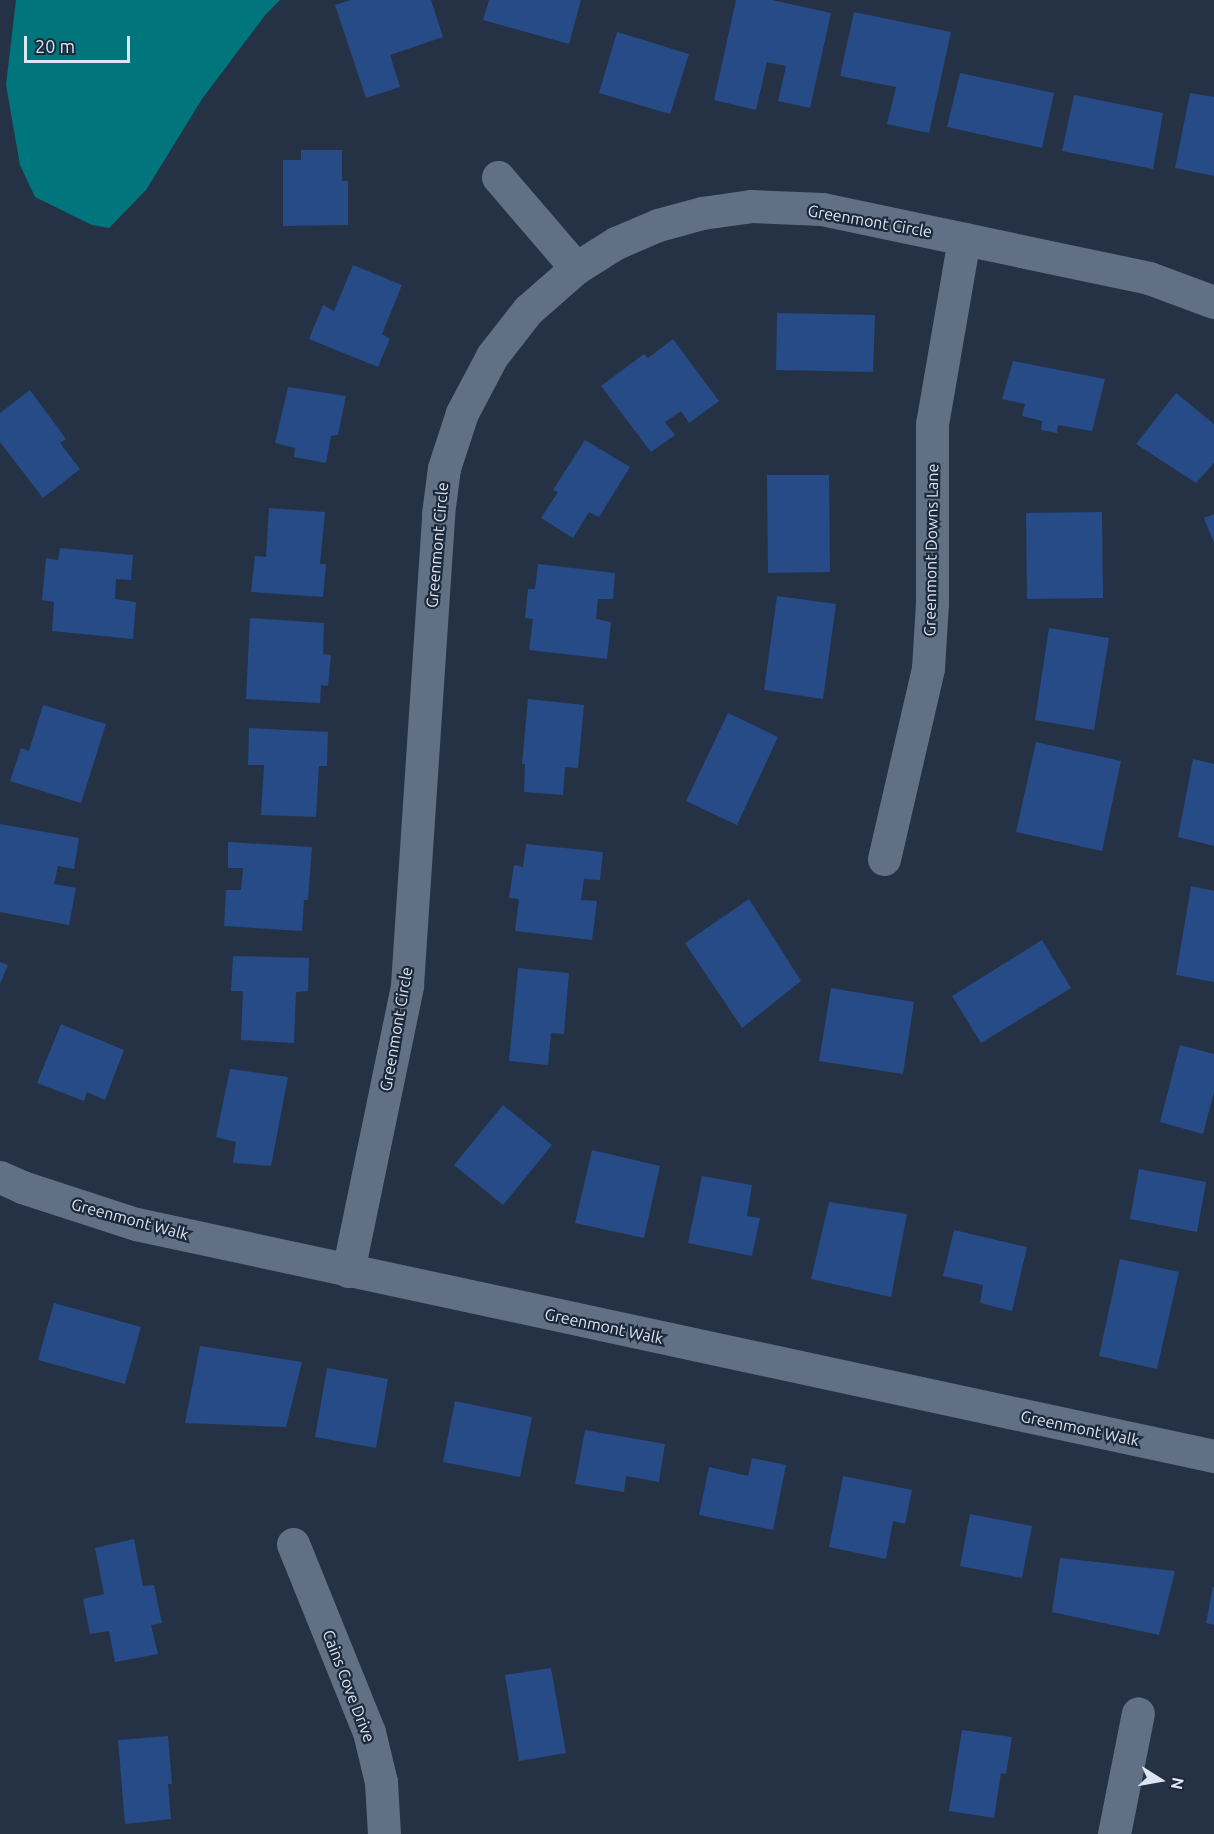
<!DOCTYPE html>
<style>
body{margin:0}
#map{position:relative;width:1214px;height:1834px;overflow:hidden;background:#253245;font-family:Ubuntu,sans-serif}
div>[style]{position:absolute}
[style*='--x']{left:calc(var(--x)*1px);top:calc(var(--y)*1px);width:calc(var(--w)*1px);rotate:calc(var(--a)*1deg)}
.water>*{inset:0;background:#00757b}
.building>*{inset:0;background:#264b87}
.street>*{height:33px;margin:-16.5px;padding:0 16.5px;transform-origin:16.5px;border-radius:16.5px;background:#627086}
span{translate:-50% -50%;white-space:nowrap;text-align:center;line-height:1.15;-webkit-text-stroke:4.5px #1c283b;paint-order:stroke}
.street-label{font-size:16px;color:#dde5f2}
.north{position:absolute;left:1130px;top:1750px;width:60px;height:60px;-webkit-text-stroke:4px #1c283b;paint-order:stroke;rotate:101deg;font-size:16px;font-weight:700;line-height:24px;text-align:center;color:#dde5f2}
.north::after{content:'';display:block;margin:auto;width:21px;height:27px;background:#dde5f2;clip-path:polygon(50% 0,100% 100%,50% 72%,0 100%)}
.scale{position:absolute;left:24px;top:36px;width:106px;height:27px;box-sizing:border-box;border:3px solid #dde5f2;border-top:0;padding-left:8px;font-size:18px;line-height:21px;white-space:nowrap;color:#dde5f2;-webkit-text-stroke:4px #1c283b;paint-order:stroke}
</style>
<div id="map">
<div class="water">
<i style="clip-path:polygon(16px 0,280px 0,266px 14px,202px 99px,146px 190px,109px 228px,92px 225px,35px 197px,20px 165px,6px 85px)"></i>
</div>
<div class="building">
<i style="clip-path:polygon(351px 0,431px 0,443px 37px,390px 55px,400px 87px,366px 98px,335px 5px)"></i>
<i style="clip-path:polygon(489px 0,581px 0,569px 44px,483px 20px)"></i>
<i style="clip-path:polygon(736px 0,772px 0,831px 13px,810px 108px,778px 101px,786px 66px,767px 62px,756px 110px,714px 100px)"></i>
<i style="clip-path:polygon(854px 12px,951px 32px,929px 133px,887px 124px,896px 87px,840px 76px)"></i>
<i style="clip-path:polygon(617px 32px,689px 54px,670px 114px,599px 93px)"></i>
<i style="clip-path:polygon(960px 73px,1054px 93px,1042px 148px,947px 127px)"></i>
<i style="clip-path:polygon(1190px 93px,1214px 97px,1214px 176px,1175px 168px)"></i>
<i style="clip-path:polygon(1074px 95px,1163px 113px,1153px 169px,1062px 151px)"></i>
<i style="clip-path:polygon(301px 150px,342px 150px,342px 181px,348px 181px,348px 225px,283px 226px,283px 160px,301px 160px)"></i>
<i style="clip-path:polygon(353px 265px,402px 285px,382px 334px,390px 339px,378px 367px,309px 339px,323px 305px,334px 311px)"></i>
<i style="clip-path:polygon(777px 313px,875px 315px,873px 372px,776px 370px)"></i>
<i style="clip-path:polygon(673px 339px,719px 401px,689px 423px,681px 411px,665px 422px,675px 435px,651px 452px,601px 386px,644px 354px,648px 358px)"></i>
<i style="clip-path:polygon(1013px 361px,1105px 379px,1092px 431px,1058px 425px,1057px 433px,1041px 430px,1042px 421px,1022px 416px,1025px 404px,1002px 399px)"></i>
<i style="clip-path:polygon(288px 387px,346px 396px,338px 435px,331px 436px,326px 463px,294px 457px,295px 448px,275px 443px)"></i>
<i style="clip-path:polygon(30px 390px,66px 439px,60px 443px,80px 469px,43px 498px,0 442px,0 413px)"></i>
<i style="clip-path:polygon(1176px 393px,1214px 424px,1214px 463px,1196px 483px,1136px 444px)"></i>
<i style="clip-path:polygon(585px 440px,630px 467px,599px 517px,589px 512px,573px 538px,541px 518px,558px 492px,553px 490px)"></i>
<i style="clip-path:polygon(767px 475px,829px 475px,830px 572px,768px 573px)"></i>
<i style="clip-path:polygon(269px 508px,325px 512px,320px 564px,326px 564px,323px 597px,251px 592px,255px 556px,266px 557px)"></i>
<i style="clip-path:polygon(1102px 512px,1103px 598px,1027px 599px,1026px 513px)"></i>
<i style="clip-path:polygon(1214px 514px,1214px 543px,1204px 518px)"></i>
<i style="clip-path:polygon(60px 548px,133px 555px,131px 580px,116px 579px,115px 599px,136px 602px,133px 639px,52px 631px,54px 602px,42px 600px,46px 558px,58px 560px)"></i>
<i style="clip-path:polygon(538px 564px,615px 573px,613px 599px,598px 599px,596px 619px,611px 622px,607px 659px,529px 650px,533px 619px,525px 618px,528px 589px,535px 589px)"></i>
<i style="clip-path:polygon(777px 596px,836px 604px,823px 699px,764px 690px)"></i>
<i style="clip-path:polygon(250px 618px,324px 623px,323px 654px,331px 655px,328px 686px,321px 685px,320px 703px,246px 699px)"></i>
<i style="clip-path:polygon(1049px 628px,1109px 638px,1094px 730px,1035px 720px)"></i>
<i style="clip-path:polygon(528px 699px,584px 705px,578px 768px,565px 767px,563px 795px,524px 792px,525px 764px,522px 764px)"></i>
<i style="clip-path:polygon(43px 705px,106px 724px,81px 803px,10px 781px,21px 748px,29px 751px)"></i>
<i style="clip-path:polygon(728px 713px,778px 737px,737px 825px,686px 801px)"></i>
<i style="clip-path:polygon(249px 728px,328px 732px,327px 766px,319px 766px,316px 817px,261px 815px,264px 765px,248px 765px)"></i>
<i style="clip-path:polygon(1036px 742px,1121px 761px,1102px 851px,1016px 832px)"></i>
<i style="clip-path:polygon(1193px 759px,1214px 764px,1214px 846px,1178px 837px)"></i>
<i style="clip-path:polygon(0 824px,79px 838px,74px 869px,58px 866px,54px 884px,76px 888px,69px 925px,0 912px)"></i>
<i style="clip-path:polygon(228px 842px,312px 847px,308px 900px,304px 900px,302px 931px,224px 926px,226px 890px,241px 890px,243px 868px,228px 868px)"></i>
<i style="clip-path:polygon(526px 844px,603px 852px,600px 880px,584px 879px,581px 900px,597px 901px,592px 940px,515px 931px,519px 899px,509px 898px,514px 865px,523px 867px)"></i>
<i style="clip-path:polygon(1191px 886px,1214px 891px,1214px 982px,1176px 975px)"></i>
<i style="clip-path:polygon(749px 899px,801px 981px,742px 1028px,685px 943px)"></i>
<i style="clip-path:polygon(1042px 940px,1071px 988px,981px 1043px,952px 996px)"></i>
<i style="clip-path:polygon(233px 956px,309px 958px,308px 991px,296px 992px,294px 1043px,241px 1040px,243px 991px,231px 991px)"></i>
<i style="clip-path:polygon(0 962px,8px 965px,0 984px)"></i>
<i style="clip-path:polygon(518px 968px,569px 973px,564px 1034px,551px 1033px,548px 1065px,509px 1061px)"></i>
<i style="clip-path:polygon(831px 988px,914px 1002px,903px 1074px,819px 1061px)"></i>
<i style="clip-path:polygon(61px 1024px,124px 1050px,105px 1100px,87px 1092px,84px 1101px,37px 1083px)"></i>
<i style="clip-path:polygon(1180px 1045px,1214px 1054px,1214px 1092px,1203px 1134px,1160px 1122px)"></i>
<i style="clip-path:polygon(230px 1069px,288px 1077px,271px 1166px,233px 1163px,236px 1142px,216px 1137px)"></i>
<i style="clip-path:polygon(503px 1105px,552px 1145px,503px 1205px,454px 1165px)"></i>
<i style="clip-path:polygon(592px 1150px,660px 1166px,644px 1238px,575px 1223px)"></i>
<i style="clip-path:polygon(1139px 1169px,1206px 1182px,1197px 1232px,1130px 1219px)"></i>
<i style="clip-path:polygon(702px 1176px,752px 1185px,747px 1216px,760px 1218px,752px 1256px,688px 1243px)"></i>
<i style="clip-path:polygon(829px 1202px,907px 1214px,891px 1297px,811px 1279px)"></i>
<i style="clip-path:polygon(954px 1230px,1027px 1247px,1012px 1311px,980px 1303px,983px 1285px,943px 1276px)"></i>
<i style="clip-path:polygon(1120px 1259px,1179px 1272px,1157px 1369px,1099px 1356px)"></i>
<i style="clip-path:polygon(54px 1303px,141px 1327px,125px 1384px,38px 1360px)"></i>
<i style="clip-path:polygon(200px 1346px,302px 1362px,286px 1427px,185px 1423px)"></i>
<i style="clip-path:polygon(327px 1368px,388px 1379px,376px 1448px,315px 1437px)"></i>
<i style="clip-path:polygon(455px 1401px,532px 1417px,520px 1477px,443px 1462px)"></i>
<i style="clip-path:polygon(585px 1430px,665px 1444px,659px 1482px,626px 1476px,624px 1492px,575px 1484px)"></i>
<i style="clip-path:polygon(752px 1458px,786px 1465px,773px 1530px,699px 1515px,709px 1467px,748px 1476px)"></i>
<i style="clip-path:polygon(843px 1476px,912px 1490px,905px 1524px,893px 1521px,886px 1559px,829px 1547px)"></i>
<i style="clip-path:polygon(970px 1514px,1032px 1526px,1022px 1578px,960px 1566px)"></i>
<i style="clip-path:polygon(134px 1539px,143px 1586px,154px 1585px,162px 1623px,151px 1625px,158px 1654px,115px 1662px,109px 1631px,90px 1634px,83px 1599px,104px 1594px,95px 1548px)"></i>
<i style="clip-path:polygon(1060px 1558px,1175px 1571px,1159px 1635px,1052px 1612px)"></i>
<i style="clip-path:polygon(1213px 1587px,1214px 1587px,1214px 1625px,1206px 1623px)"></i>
<i style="clip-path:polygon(551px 1668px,566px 1753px,519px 1761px,505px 1675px)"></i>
<i style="clip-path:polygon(962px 1730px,1012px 1737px,1006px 1774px,1001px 1773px,994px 1818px,949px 1811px)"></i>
<i style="clip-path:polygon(168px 1736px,172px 1784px,168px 1784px,171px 1819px,125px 1824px,118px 1740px)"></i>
</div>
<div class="street">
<i style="--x:498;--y:177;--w:120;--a:49.4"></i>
<i style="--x:884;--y:859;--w:196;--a:-77"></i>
<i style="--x:928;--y:668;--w:65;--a:-86.5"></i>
<i style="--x:932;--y:603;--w:179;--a:-90"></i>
<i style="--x:932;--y:424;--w:188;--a:-80.2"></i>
<i style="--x:0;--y:1177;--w:24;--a:24"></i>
<i style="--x:22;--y:1187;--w:120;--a:18"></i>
<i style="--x:136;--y:1224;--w:1103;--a:12.15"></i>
<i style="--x:348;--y:1271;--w:292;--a:-78.3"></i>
<i style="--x:407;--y:985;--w:472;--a:-86.2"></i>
<i style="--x:438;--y:514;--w:46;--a:-82.6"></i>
<i style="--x:444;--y:468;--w:58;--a:-71.9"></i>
<i style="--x:462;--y:413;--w:64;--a:-62.2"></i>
<i style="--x:492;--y:356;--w:58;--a:-52"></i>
<i style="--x:528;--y:310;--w:64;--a:-41.2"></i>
<i style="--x:576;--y:268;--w:47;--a:-32"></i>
<i style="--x:616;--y:243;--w:46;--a:-23.2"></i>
<i style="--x:658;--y:225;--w:46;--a:-15.3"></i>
<i style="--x:702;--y:213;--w:49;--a:-8.1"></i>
<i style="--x:751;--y:206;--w:71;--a:2.4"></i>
<i style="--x:822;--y:209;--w:334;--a:11.9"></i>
<i style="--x:1149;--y:278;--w:69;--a:20.3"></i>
<i style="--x:293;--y:1544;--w:203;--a:68"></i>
<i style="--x:369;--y:1732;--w:51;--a:76.5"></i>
<i style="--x:381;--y:1782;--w:52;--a:86.7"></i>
<i style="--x:1114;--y:1834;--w:123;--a:-78.8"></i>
</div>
<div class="street-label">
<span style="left:870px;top:221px;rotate:10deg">Greenmont Circle</span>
<span style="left:437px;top:545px;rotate:-85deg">Greenmont Circle</span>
<span style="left:931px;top:550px;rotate:-89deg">Greenmont Downs Lane</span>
<span style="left:396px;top:1029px;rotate:-80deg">Greenmont Circle</span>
<span style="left:130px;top:1219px;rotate:15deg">Greenmont Walk</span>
<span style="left:604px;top:1326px;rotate:12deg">Greenmont Walk</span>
<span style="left:1080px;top:1428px;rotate:12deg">Greenmont Walk</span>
<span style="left:349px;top:1686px;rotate:69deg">Cains Cove Drive</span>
</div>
<div class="north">N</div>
<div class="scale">20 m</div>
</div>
